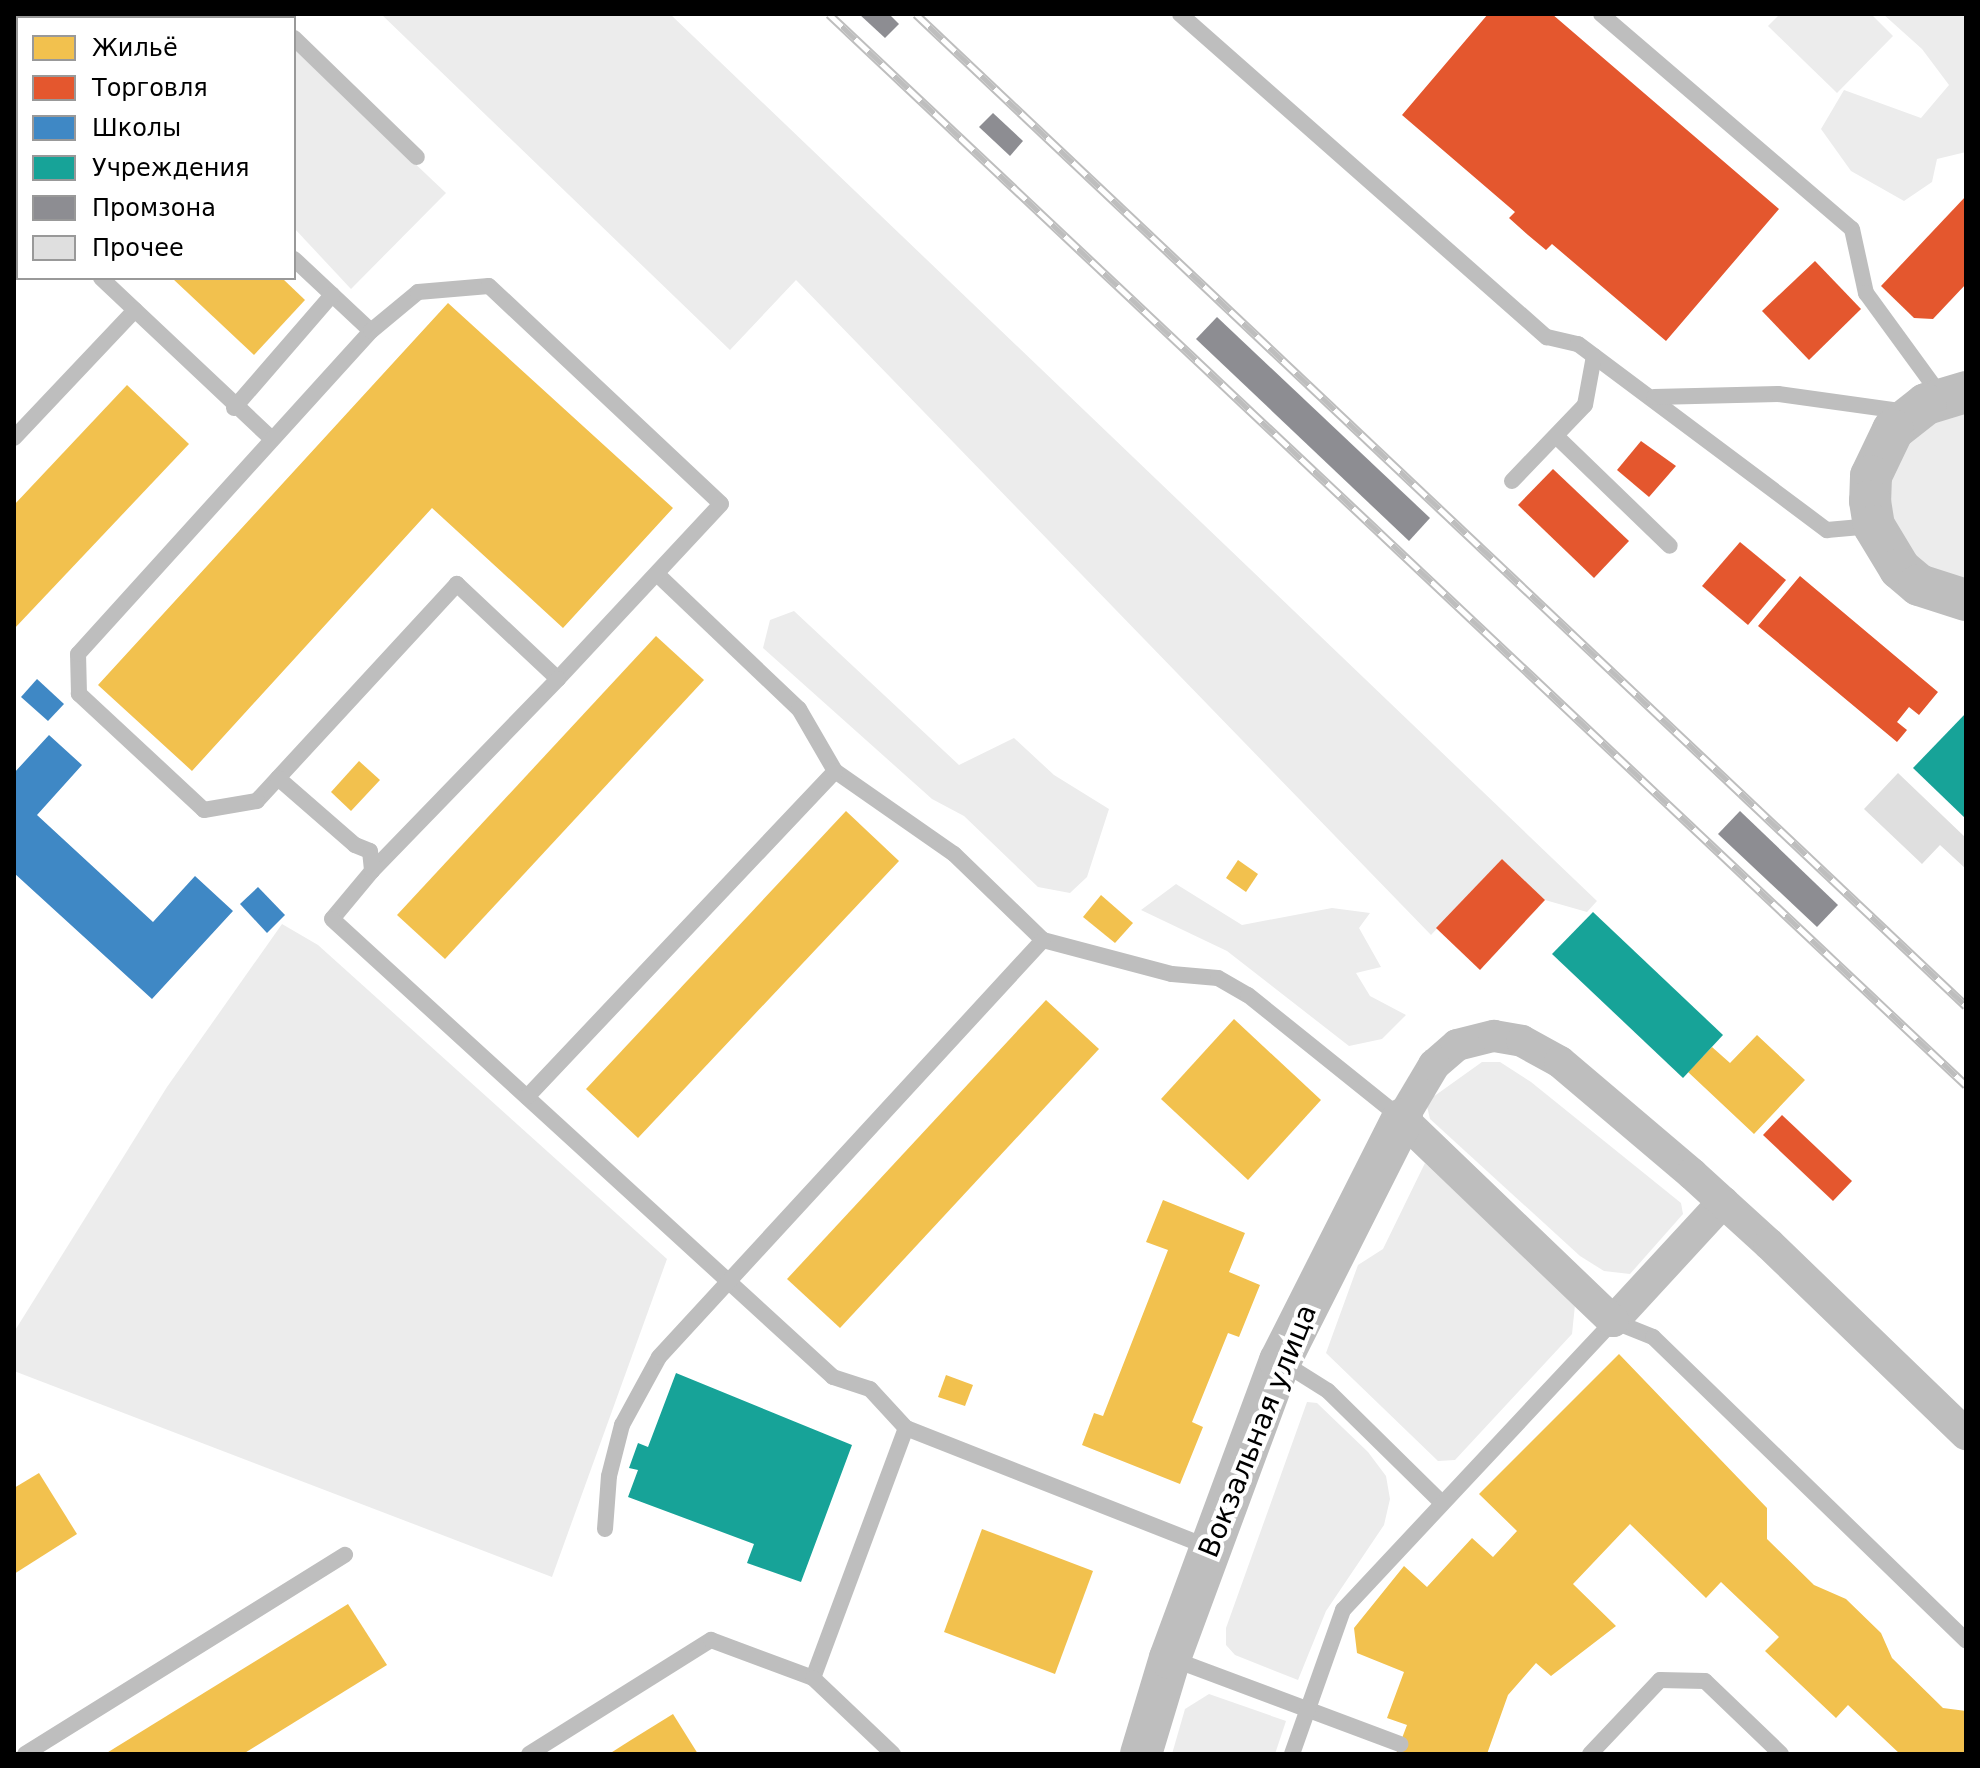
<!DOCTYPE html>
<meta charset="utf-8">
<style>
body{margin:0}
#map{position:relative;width:1980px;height:1768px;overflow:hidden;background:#fff;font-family:"DejaVu Sans",sans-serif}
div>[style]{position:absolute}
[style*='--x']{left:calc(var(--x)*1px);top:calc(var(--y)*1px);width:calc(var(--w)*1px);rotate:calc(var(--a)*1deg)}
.green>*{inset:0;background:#ececec}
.homes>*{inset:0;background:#f2c14e}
.shops>*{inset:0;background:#e4572e}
.schools>*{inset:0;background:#3f88c5}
.public>*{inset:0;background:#17a398}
.industry>*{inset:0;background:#8d8d92}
.building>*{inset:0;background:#dfdfdf}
.service>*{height:16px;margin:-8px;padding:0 8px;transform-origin:8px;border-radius:8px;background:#bebebe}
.minor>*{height:32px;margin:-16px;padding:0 16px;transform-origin:16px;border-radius:16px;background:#bebebe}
.tertiary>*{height:42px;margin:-21px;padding:0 21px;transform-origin:21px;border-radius:21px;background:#bebebe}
.rail>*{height:9px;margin-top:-4.5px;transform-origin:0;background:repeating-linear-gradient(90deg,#fff 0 18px,#bebebe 0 36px);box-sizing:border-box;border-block:2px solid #bebebe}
span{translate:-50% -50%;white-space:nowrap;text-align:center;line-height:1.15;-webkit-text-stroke:8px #fff;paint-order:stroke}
.street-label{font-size:28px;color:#000}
.frame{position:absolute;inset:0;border:16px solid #000;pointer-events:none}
.legend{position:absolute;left:16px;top:16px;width:280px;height:264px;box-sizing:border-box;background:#fff;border:2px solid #999;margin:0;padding:10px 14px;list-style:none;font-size:24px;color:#000}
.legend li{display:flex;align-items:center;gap:16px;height:40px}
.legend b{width:40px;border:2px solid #999}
</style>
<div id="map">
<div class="green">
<i style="clip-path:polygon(67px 14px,257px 14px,261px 18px,71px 18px)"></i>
<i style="clip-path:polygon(381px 14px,670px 14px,1597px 901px,1587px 912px,1545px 900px,1502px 859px,1431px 935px,796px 280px,730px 350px)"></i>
<i style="clip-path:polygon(1780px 14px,1871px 14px,1893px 36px,1837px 93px,1768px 26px)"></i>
<i style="clip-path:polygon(1883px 14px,1966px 14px,1966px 152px,1937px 159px,1932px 182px,1904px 201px,1851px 171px,1821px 129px,1844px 90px,1921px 118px,1949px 85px,1922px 49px)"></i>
<i style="clip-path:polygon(294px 49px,446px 193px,351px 289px,294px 228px)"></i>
<i style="clip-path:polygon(1966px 408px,1966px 582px,1922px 565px,1890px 521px,1890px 466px,1923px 423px)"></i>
<i style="clip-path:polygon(794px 611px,959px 765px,1014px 738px,1054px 775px,1109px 809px,1087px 877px,1070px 893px,1038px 887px,964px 816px,932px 799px,763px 648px,770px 620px)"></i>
<i style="clip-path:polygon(1176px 884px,1242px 925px,1332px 908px,1370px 913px,1359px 928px,1381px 967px,1356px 973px,1370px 996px,1406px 1015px,1382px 1039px,1349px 1046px,1227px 951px,1141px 910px)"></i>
<i style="clip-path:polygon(282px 924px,318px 945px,667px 1259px,552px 1577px,14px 1371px,14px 1332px,167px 1087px)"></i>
<i style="clip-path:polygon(1482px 1062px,1500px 1062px,1531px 1082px,1681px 1203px,1683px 1214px,1630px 1274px,1604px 1271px,1580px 1256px,1430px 1119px,1426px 1102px)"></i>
<i style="clip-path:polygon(1425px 1163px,1575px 1305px,1572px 1334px,1455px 1460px,1438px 1461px,1326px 1353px,1358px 1265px,1383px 1249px)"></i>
<i style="clip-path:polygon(1307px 1402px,1317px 1403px,1368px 1452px,1386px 1476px,1390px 1499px,1384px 1525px,1326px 1611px,1298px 1680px,1235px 1655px,1226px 1645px,1226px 1628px)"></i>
<i style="clip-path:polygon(1209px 1694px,1286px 1721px,1275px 1754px,1172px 1754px,1185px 1709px)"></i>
</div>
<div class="homes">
<i style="clip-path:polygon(172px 278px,282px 278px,305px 300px,254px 355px)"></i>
<i style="clip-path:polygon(448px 303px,673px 508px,563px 628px,432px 508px,192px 771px,98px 685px)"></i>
<i style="clip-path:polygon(127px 385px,189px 444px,14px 629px,14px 505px)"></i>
<i style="clip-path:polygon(656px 636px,704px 680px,445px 959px,397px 915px)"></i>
<i style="clip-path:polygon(359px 761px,380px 780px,351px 811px,331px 792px)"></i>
<i style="clip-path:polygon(846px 811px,899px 861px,638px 1138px,586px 1089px)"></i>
<i style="clip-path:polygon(1238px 860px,1258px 874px,1246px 892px,1226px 878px)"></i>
<i style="clip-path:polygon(1101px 895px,1133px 923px,1115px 943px,1083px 917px)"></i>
<i style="clip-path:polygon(1046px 1000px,1099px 1049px,840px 1328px,787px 1279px)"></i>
<i style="clip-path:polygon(1234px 1019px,1321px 1100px,1248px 1180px,1161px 1099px)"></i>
<i style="clip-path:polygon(1757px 1035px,1805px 1080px,1754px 1134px,1688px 1072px,1712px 1047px,1730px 1063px)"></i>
<i style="clip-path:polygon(1163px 1200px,1245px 1233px,1229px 1272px,1260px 1285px,1239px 1337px,1228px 1333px,1192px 1422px,1203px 1427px,1180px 1484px,1082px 1445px,1094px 1413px,1103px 1416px,1168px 1250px,1146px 1242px)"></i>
<i style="clip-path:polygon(1619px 1354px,1767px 1508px,1767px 1539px,1814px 1585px,1846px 1599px,1881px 1633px,1892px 1658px,1943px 1708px,1966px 1711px,1966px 1754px,1900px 1754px,1848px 1705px,1836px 1718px,1765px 1651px,1779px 1637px,1721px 1582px,1706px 1598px,1630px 1524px,1573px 1584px,1616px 1626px,1551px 1676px,1536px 1663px,1508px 1695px,1487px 1754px,1396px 1754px,1407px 1725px,1387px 1718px,1404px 1672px,1357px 1653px,1354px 1628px,1404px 1566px,1427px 1587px,1472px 1538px,1493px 1557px,1517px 1531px,1479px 1494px)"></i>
<i style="clip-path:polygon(946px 1375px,973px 1385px,965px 1406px,938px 1397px)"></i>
<i style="clip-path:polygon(39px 1473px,77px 1534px,14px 1574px,14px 1488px)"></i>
<i style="clip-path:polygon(982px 1529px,1093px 1571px,1055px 1674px,944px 1632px)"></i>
<i style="clip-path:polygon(348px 1604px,387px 1665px,243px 1754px,105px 1754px)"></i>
<i style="clip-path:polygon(673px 1714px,698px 1754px,609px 1754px,631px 1740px)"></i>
</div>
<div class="shops">
<i style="clip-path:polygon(1488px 14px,1552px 14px,1779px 209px,1666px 341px,1552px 244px,1546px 250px,1528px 235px,1509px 218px,1515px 212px,1402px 115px)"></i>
<i style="clip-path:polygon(1966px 196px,1966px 284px,1933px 319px,1914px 318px,1881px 286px)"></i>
<i style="clip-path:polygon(1815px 261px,1861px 309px,1809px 360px,1762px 311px)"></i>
<i style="clip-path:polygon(1641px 441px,1676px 466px,1649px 497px,1617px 470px)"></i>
<i style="clip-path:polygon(1553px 469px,1629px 541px,1594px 578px,1518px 505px)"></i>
<i style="clip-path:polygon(1740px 542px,1786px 580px,1748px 625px,1702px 586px)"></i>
<i style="clip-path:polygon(1800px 576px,1938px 692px,1919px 715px,1909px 707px,1897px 722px,1907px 730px,1897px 742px,1758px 626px)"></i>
<i style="clip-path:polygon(1502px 859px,1545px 900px,1480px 970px,1436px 928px)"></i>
<i style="clip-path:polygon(1782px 1115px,1852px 1181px,1833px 1201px,1763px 1135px)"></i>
</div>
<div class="schools">
<i style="clip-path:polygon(37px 679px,64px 704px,48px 721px,21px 697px)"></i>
<i style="clip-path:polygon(49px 735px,82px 765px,37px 815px,153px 922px,195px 876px,233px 911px,152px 999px,14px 873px,14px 773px)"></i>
<i style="clip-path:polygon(258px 887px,285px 915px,267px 933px,240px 904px)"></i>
</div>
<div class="public">
<i style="clip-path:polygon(1966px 713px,1966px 819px,1913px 768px)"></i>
<i style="clip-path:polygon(1593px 912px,1723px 1035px,1683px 1078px,1552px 954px)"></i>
<i style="clip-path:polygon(676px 1373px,852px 1445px,801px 1582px,747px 1563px,754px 1544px,628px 1497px,638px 1470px,629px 1468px,638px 1443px,648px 1447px)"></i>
</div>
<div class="industry">
<i style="clip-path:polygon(859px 14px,889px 14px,899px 24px,885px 38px)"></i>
<i style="clip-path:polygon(993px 113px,1023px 141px,1010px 156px,979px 127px)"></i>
<i style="clip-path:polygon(1217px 317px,1430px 518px,1409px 541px,1196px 339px)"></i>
<i style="clip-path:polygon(1740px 811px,1838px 905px,1817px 927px,1718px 834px)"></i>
</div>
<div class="building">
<i style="clip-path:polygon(1898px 773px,1966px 838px,1966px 869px,1940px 845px,1922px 864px,1864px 809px)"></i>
</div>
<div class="service">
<i style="--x:33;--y:14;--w:6;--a:45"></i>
<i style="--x:269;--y:14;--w:6;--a:45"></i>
<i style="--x:1180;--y:14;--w:489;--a:41.4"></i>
<i style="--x:1547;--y:337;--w:32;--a:13"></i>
<i style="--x:1578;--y:344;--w:311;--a:36.8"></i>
<i style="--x:1827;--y:530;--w:45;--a:-5.1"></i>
<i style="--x:1601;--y:14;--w:330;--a:40.6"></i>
<i style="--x:1852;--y:229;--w:66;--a:77.7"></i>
<i style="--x:1866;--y:293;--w:127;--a:53.9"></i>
<i style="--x:294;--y:38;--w:171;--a:44.1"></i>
<i style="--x:14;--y:211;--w:6;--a:-51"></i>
<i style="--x:294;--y:259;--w:105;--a:43.1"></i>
<i style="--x:101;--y:278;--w:233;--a:43.3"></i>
<i style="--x:1654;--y:397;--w:124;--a:-1.4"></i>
<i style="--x:1778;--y:394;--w:130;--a:7.9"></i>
<i style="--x:234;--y:408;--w:150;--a:-49.1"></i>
<i style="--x:1556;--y:436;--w:158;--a:44"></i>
<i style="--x:14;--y:438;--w:176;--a:-46.6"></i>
<i style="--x:1512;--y:481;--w:105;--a:-46.2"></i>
<i style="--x:1585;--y:405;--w:50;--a:-79.6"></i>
<i style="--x:657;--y:574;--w:196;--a:43.6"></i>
<i style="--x:799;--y:709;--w:72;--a:59.9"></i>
<i style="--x:835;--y:771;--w:145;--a:34.9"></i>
<i style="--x:954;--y:854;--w:124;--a:44"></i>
<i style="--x:1043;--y:940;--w:133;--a:14.8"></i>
<i style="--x:1172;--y:974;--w:46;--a:5"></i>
<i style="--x:1218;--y:978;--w:34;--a:30"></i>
<i style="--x:1248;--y:995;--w:198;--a:38.8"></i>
<i style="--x:558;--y:679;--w:139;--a:-136.8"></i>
<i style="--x:457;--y:584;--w:295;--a:132.7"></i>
<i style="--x:257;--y:801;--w:54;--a:170.4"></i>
<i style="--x:204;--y:810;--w:171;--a:-137.1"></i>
<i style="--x:79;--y:694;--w:40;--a:-91.4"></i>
<i style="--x:78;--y:654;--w:436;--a:-47.8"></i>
<i style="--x:371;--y:331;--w:61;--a:-39.7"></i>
<i style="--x:418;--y:292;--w:71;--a:-4.8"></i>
<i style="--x:489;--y:286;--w:318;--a:43.2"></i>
<i style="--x:721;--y:504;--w:239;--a:133"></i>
<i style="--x:558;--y:679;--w:267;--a:134.1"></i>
<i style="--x:372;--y:871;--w:62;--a:129.8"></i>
<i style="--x:332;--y:919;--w:679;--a:42.43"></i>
<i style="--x:833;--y:1377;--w:39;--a:18"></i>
<i style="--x:870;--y:1389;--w:53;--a:47.3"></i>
<i style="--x:906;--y:1428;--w:325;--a:21.5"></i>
<i style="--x:278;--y:778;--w:102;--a:41"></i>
<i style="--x:355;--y:845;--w:16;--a:22"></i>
<i style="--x:370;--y:851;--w:20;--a:84"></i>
<i style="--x:527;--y:1097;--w:448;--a:-46.6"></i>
<i style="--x:1282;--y:1362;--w:54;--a:32.2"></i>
<i style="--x:1328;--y:1391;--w:160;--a:44.5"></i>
<i style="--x:605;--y:1529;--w:53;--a:-85.7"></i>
<i style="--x:609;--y:1476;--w:53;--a:-75.7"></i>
<i style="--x:622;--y:1425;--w:77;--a:-61.4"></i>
<i style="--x:659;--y:1357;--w:567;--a:-47.36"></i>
<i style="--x:1170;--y:1658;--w:246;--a:20.5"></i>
<i style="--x:813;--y:1678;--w:267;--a:-69.6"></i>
<i style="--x:25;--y:1754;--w:377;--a:-31.9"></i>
<i style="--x:529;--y:1754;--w:215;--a:-32.1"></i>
<i style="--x:711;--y:1640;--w:109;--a:20.4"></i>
<i style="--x:813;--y:1678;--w:110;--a:43.5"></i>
<i style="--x:1292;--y:1754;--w:153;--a:-70.5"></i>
<i style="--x:1343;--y:1610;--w:396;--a:-46.9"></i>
<i style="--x:1613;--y:1321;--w:43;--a:21.8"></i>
<i style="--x:1653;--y:1337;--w:436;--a:44.1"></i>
<i style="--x:1590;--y:1754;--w:102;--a:-46.6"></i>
<i style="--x:1660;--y:1680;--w:45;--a:1.3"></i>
<i style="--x:1705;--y:1681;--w:105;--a:43.8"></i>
</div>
<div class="minor">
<i style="--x:1723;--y:1202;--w:162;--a:132.7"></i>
<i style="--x:1613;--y:1321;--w:292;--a:-136.2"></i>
<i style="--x:1402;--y:1119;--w:63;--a:-59.3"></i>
<i style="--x:1434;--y:1065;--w:30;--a:-41"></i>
<i style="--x:1457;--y:1045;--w:38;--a:-14"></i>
<i style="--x:1494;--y:1036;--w:28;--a:10"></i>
<i style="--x:1522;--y:1041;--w:43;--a:28.9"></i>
<i style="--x:1560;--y:1062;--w:173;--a:40.3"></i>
<i style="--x:1692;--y:1174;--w:104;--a:42.3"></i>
<i style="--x:1769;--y:1244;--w:274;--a:44"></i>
</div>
<div class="tertiary">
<i style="--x:1966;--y:392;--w:42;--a:163.3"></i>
<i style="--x:1926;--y:404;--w:42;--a:141.8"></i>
<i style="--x:1893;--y:430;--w:51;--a:115.6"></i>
<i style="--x:1871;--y:476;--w:25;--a:92"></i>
<i style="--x:1870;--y:501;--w:25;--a:81"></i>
<i style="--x:1874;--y:526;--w:50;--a:58.8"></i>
<i style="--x:1900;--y:569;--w:25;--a:40"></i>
<i style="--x:1919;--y:585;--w:49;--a:17.7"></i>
<i style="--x:1141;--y:1754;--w:100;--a:-73.2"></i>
<i style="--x:1170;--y:1658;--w:317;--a:-69.7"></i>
<i style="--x:1280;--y:1361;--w:271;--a:-63.2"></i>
</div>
<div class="rail">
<i style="--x:829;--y:14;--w:1562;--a:43.29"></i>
<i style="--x:916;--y:14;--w:1444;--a:43.37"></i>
</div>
<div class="street-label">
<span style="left:1258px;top:1431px;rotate:-68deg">Вокзальная улица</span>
</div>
<div class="frame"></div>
<ul class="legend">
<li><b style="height:22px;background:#f2c14e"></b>Жильё</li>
<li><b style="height:22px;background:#e4572e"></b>Торговля</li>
<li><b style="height:22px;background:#3f88c5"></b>Школы</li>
<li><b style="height:22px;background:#17a398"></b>Учреждения</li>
<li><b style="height:22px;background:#8d8d92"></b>Промзона</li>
<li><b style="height:22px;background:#dfdfdf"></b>Прочее</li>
</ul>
</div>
